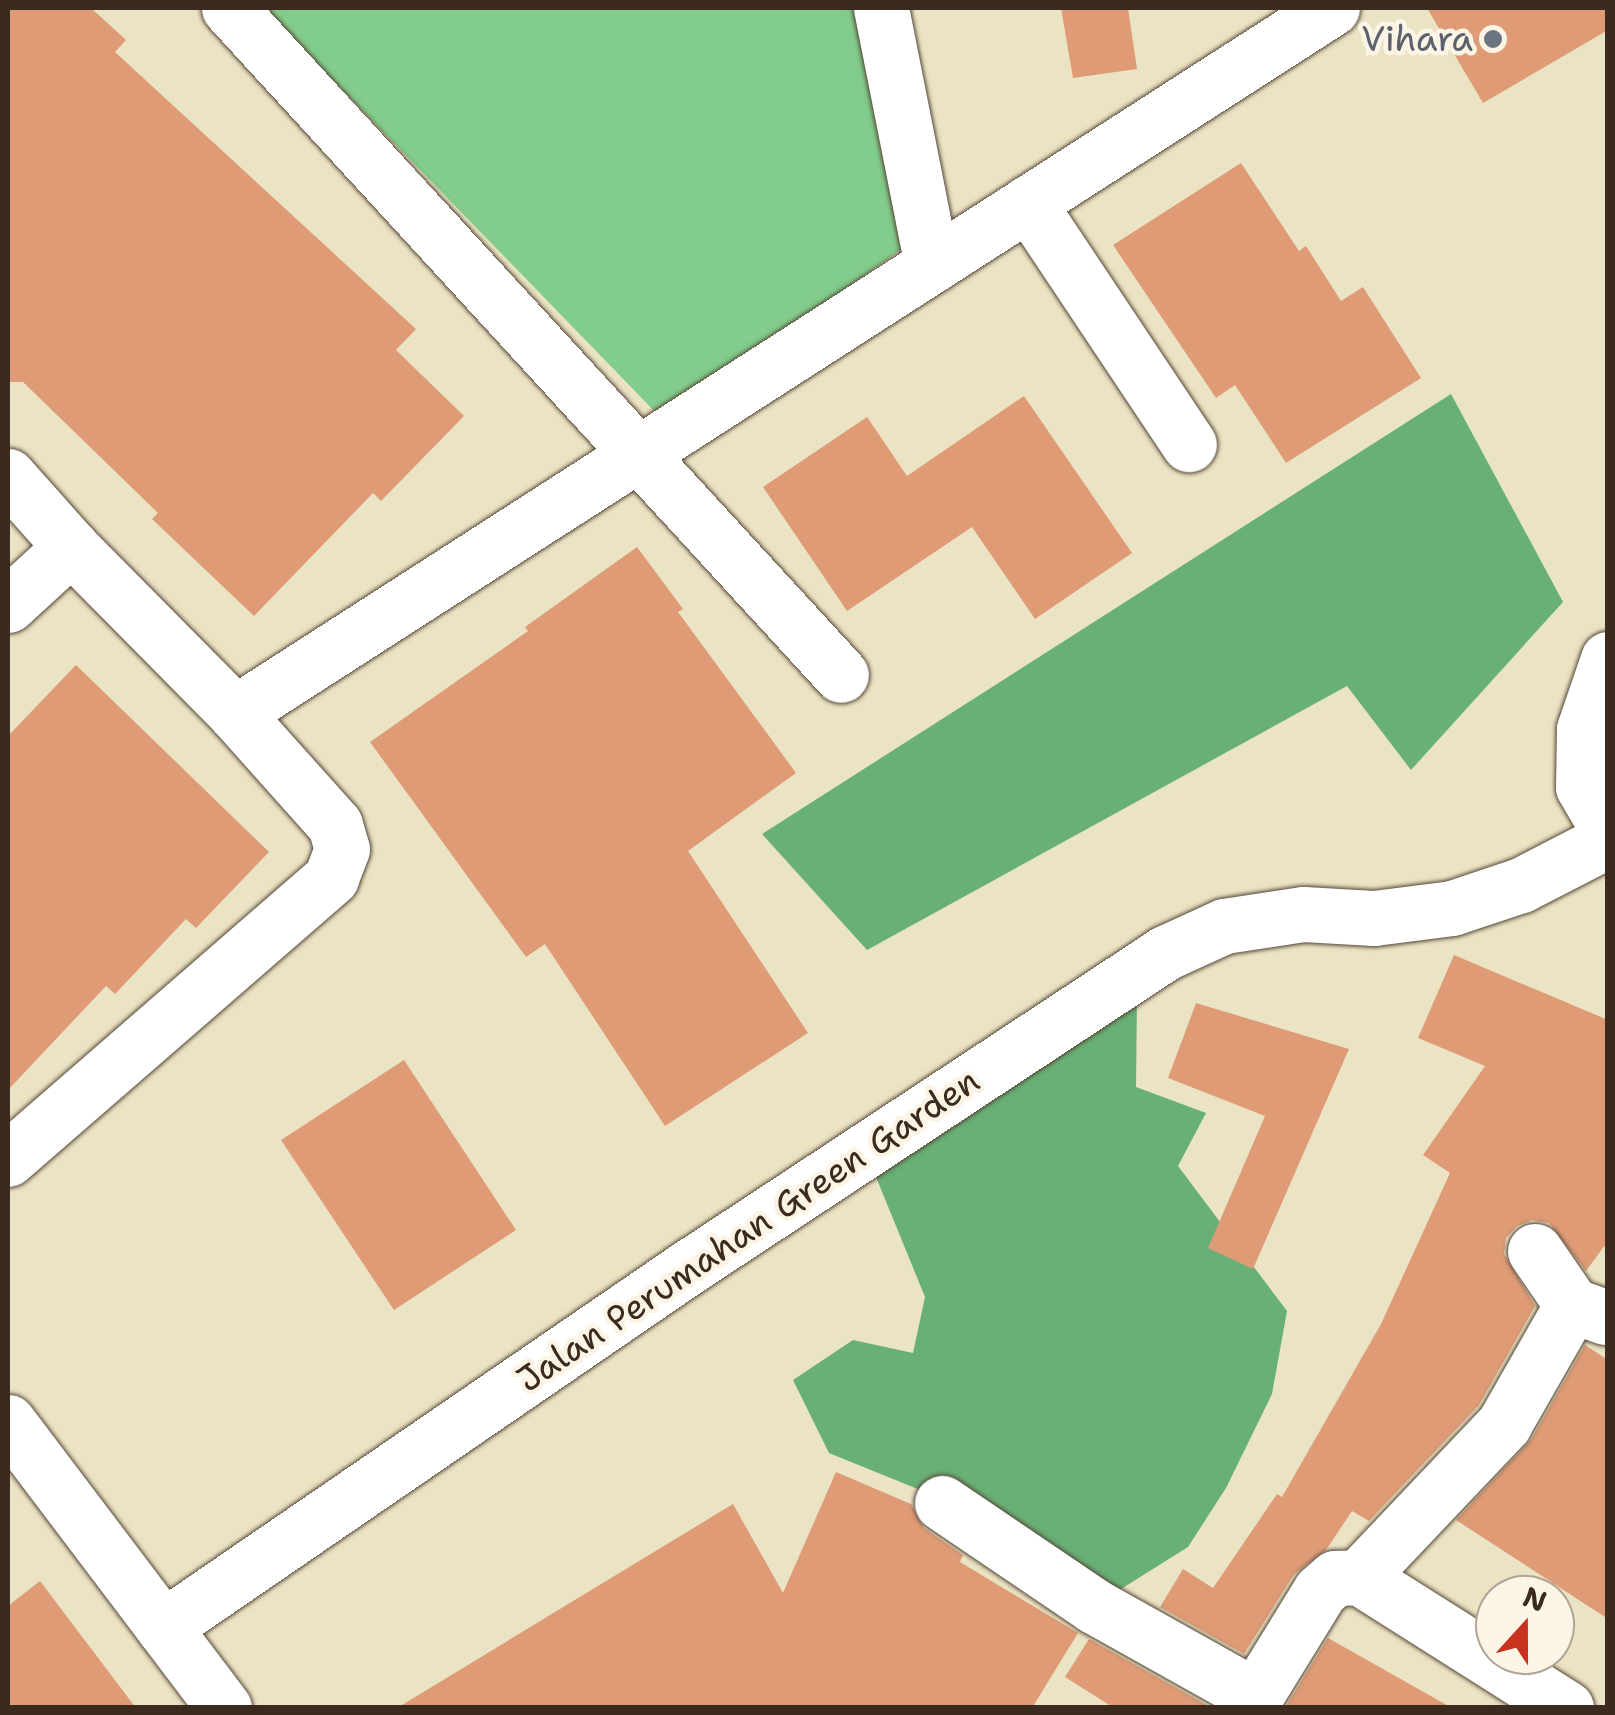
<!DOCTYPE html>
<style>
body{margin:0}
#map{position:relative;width:1615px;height:1715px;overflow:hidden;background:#ebe4c4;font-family:"Shantell Sans",sans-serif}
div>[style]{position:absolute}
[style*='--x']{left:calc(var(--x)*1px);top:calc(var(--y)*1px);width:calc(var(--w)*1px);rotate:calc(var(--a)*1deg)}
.green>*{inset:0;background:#82cd8b}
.forest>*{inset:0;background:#69b077}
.building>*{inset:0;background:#de9b76}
.roads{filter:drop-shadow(0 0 2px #554637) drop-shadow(0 0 2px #554637)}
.minor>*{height:55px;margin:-27.5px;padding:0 27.5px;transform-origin:27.5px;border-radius:27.5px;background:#fff}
.dots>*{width:28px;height:28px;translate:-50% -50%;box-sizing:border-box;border:5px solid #fcf5e5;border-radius:50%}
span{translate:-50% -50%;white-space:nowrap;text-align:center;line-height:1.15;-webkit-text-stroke:9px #fcf5e5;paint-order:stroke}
.worship-label{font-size:35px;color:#5b616d}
.right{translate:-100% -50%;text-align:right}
.street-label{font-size:35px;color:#3b2a1e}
.frame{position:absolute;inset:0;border:10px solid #3b2a1e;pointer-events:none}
.north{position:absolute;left:1475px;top:1575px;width:100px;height:100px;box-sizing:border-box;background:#fcf5e5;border:2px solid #afa495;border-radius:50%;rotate:21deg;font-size:28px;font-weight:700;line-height:40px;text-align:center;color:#3b2a1e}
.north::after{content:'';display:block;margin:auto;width:35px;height:45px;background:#c8321e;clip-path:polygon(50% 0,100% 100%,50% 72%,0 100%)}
</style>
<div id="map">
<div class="green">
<i style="clip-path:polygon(263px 8px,853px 8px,925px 232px,663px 420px)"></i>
</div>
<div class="forest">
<i style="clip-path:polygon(1451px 394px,1563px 602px,1411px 770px,1347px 686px,867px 950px,762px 834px)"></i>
<i style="clip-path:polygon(1137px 998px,1136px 1087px,1206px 1113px,1178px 1166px,1287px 1311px,1272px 1394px,1226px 1488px,1188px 1547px,1094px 1606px,984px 1516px,829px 1453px,793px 1380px,853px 1340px,913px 1353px,925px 1297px,876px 1177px)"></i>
</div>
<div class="building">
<i style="clip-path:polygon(8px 8px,91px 8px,126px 40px,115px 52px,416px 329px,396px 350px,464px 416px,381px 501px,373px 493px,254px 616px,152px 519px,158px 513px,23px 382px,8px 382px)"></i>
<i style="clip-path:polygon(1061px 8px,1128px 8px,1137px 69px,1073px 78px)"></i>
<i style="clip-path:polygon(1427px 8px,1608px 8px,1608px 30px,1483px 103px)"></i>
<i style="clip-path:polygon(1241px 163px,1299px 251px,1306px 246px,1341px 301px,1363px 287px,1421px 378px,1286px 463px,1235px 385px,1216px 398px,1113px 245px)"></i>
<i style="clip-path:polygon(1024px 396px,1132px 553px,1035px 619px,972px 527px,847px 611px,763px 487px,867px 417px,907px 476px)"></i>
<i style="clip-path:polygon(637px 547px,683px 609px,678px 612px,796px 773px,688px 851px,808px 1033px,665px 1126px,545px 944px,526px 957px,370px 742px,528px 631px,525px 627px)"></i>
<i style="clip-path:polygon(76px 665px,269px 852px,196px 928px,186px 919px,115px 994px,106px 986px,8px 1090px,8px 736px)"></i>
<i style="clip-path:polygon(1454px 955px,1608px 1020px,1608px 1241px,1586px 1271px,1549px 1223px,1532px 1220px,1517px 1226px,1506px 1238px,1504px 1254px,1535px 1306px,1479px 1405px,1369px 1521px,1352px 1511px,1326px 1550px,1294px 1574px,1244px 1654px,1160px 1607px,1183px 1569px,1213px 1588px,1277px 1494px,1282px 1497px,1381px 1324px,1450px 1173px,1423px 1155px,1485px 1066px,1418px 1038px)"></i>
<i style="clip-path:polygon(1196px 1003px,1349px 1049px,1253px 1269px,1208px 1248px,1265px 1116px,1168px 1078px)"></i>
<i style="clip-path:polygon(404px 1060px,516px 1230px,394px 1310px,281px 1140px)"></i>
<i style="clip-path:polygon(1585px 1345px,1608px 1360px,1608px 1619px,1456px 1520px,1531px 1440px)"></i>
<i style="clip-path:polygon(836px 1472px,911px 1504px,924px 1528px,963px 1555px,960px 1562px,1078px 1633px,1032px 1708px,397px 1708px,733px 1504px,783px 1593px)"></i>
<i style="clip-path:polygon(40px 1581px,136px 1708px,8px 1708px,8px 1606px)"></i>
<i style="clip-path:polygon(1328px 1638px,1452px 1708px,1285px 1708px)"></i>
<i style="clip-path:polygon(1089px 1639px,1212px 1708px,1114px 1708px,1065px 1677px)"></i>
</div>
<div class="roads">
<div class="minor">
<i style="--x:229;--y:8;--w:905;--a:47.46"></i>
<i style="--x:881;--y:8;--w:262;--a:78.8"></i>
<i style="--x:1028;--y:203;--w:290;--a:56.3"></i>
<i style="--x:8;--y:476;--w:95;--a:48.4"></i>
<i style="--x:71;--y:547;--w:233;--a:45.3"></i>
<i style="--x:235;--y:713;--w:150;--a:48.2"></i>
<i style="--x:335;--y:825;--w:25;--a:74"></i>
<i style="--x:342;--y:849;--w:31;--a:111"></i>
<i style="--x:331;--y:878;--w:428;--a:139"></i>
<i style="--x:8;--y:605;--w:86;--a:-42.6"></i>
<i style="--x:1608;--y:659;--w:74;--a:108.9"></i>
<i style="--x:1584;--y:729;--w:58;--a:91"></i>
<i style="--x:1583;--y:787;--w:50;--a:59.8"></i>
<i style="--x:235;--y:713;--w:1304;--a:-32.73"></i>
<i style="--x:1535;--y:1251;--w:65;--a:55.6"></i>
<i style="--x:1572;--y:1305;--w:35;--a:20"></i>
<i style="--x:8;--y:1422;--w:358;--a:52.9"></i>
<i style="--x:942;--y:1503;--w:184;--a:34.1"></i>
<i style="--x:1094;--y:1606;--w:184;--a:29.2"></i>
<i style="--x:1359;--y:1577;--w:211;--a:-46.5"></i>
<i style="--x:1504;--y:1424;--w:137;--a:-60.3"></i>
<i style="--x:163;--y:1627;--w:635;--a:-34.42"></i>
<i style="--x:687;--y:1268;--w:572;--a:-33.38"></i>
<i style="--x:1165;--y:953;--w:65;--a:-24.6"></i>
<i style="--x:1224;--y:926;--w:80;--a:-8.6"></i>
<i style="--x:1303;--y:914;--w:71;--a:3.2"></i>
<i style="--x:1374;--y:918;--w:79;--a:-7.3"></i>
<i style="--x:1452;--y:908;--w:73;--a:-18.4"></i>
<i style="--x:1521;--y:885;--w:98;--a:-27.3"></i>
<i style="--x:1248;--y:1708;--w:137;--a:-58.4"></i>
<i style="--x:1320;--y:1591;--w:20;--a:-41"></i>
<i style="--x:1335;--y:1578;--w:24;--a:-2"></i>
<i style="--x:1359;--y:1577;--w:245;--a:32.3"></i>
</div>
</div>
<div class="dots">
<i style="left:1493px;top:39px;background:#6b7280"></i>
</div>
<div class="worship-label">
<span class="right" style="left:1473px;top:39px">Vihara</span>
</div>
<div class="street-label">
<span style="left:748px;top:1230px;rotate:-34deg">Jalan Perumahan Green Garden</span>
</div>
<div class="frame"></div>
<div class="north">N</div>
</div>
